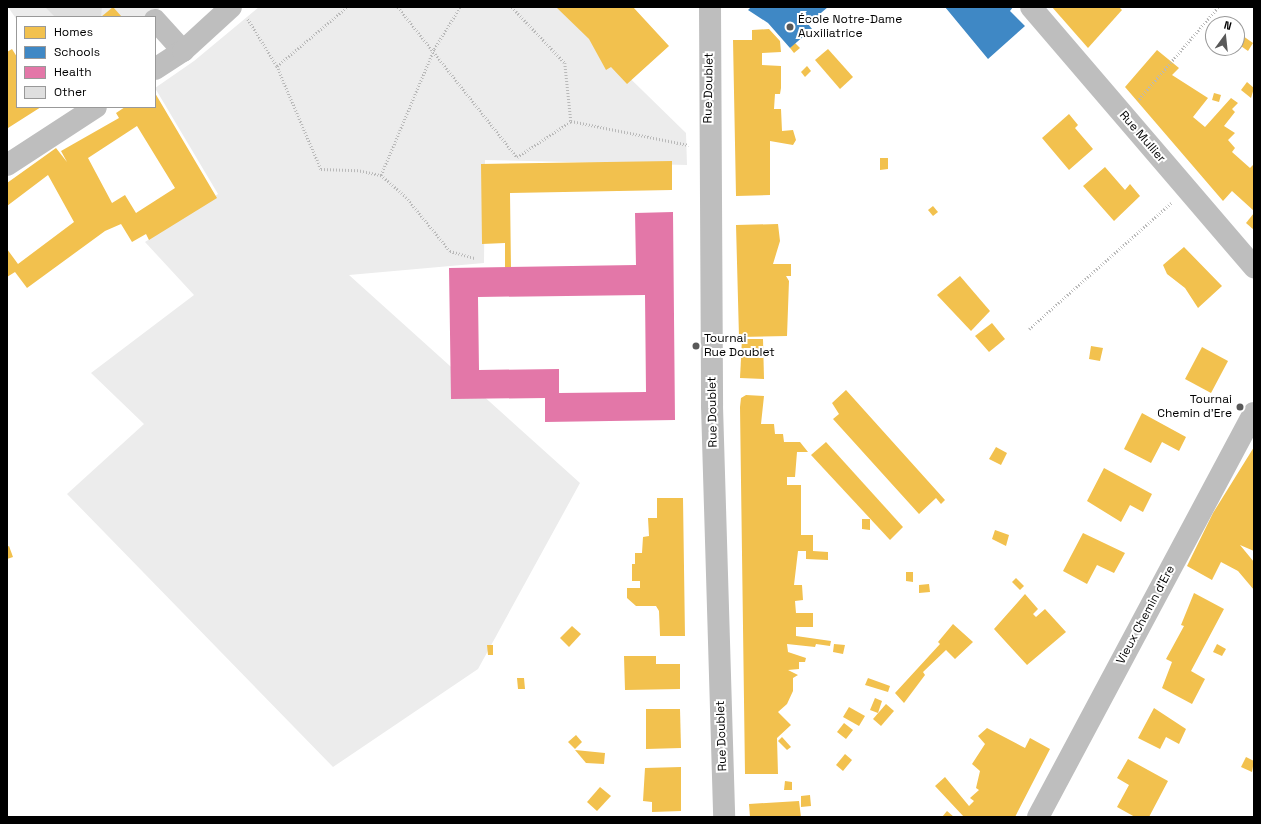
<!DOCTYPE html>
<meta charset="utf-8">
<style>
body{margin:0}
#map{position:relative;width:1261px;height:824px;overflow:hidden;background:#fff;font-family:"Space Grotesk",sans-serif}
div>[style]{position:absolute}
[style*='--x']{left:calc(var(--x)*1px);top:calc(var(--y)*1px);width:calc(var(--w)*1px);rotate:calc(var(--a)*1deg)}
.green>*{inset:0;background:#ececec}
.homes>*{inset:0;background:#f2c14e}
.schools>*{inset:0;background:#3f88c5}
.health>*{inset:0;background:#e377a8}
.building>*{inset:0;background:#dfdfdf}
.path>*{height:2.5px;margin-top:-1.25px;transform-origin:0;background:repeating-linear-gradient(90deg,#b9b9b9 0 1px,transparent 0 3px)}
.minor>*{height:22px;margin:-11px;padding:0 11px;transform-origin:11px;border-radius:11px;background:#bebebe}
.dots>*{width:11px;height:11px;translate:-50% -50%;box-sizing:border-box;border:2px solid #fff;border-radius:50%}
span{translate:-50% -50%;white-space:nowrap;text-align:center;line-height:1.15;-webkit-text-stroke:4px #fff;paint-order:stroke}
.poi-label{font-size:12px;color:#000}
.left{translate:0 -50%;text-align:left}
.right{translate:-100% -50%;text-align:right}
.street-label{font-size:12px;color:#000}
.frame{position:absolute;inset:0;border:8px solid #000;pointer-events:none}
.legend{position:absolute;left:16px;top:16px;width:140px;height:92px;box-sizing:border-box;background:#fff;border:1px solid #999;margin:0;padding:5px 7px;list-style:none;font-size:12px;color:#000}
.legend li{display:flex;align-items:center;gap:8px;height:20px}
.legend b{width:20px;border:1px solid #999}
.north{position:absolute;left:1205px;top:16px;width:40px;height:40px;box-sizing:border-box;background:#fff;border:1px solid #999;border-radius:50%;rotate:15deg;font-size:11px;font-weight:700;line-height:16px;text-align:center;color:#000}
.north::after{content:'';display:block;margin:auto;width:14px;height:18px;background:#595959;clip-path:polygon(50% 0,100% 100%,50% 72%,0 100%)}
</style>
<div id="map">
<div class="green">
<i style="clip-path:polygon(8px 7px,161px 7px,148px 17px,17px 17px,17px 20px)"></i>
<i style="clip-path:polygon(259px 7px,557px 7px,686px 133px,687px 165px,485px 160px,484px 263px,349px 275px,580px 483px,478px 669px,333px 767px,67px 494px,144px 424px,91px 373px,194px 295px,145px 242px,218px 194px,155px 88px,194px 61px)"></i>
</div>
<div class="homes">
<i style="clip-path:polygon(113px 7px,122px 17px,101px 17px)"></i>
<i style="clip-path:polygon(556px 7px,633px 7px,669px 46px,627px 84px,611px 67px,606px 70px,589px 39px)"></i>
<i style="clip-path:polygon(1052px 7px,1119px 7px,1122px 10px,1088px 48px)"></i>
<i style="clip-path:polygon(769px 29px,780px 41px,781px 52px,762px 53px,762px 65px,781px 66px,781px 88px,780px 94px,775px 94px,774px 109px,781px 109px,782px 131px,793px 130px,796px 140px,793px 145px,770px 141px,770px 195px,736px 196px,733px 40px,752px 40px,752px 30px)"></i>
<i style="clip-path:polygon(1243px 36px,1253px 43px,1248px 51px,1238px 44px)"></i>
<i style="clip-path:polygon(795px 43px,800px 48px,794px 53px,790px 48px)"></i>
<i style="clip-path:polygon(12px 49px,17px 57px,17px 107px,41px 107px,8px 128px,7px 52px)"></i>
<i style="clip-path:polygon(828px 49px,853px 77px,840px 89px,815px 60px)"></i>
<i style="clip-path:polygon(1157px 50px,1179px 68px,1172px 75px,1208px 98px,1193px 117px,1205px 127px,1231px 98px,1238px 103px,1232px 109px,1235px 112px,1224px 126px,1235px 133px,1228px 140px,1235px 148px,1232px 152px,1250px 168px,1254px 164px,1254px 211px,1232px 191px,1223px 201px,1125px 87px)"></i>
<i style="clip-path:polygon(807px 66px,811px 71px,805px 77px,801px 72px)"></i>
<i style="clip-path:polygon(1247px 82px,1254px 88px,1251px 98px,1241px 90px)"></i>
<i style="clip-path:polygon(evenodd,155px 93px,217px 198px,149px 240px,146px 234px,132px 242px,121px 224px,105px 231px,27px 288px,15px 272px,7px 277px,7px 249px,18px 264px,74px 222px,48px 175px,7px 206px,7px 183px,56px 148px,67px 162px,61px 151px,119px 118px,116px 113px,125px 107px,155px 107px,155px 93px,137px 126px,175px 188px,136px 213px,125px 195px,112px 203px,88px 158px,137px 126px)"></i>
<i style="clip-path:polygon(1214px 93px,1221px 95px,1219px 102px,1212px 100px)"></i>
<i style="clip-path:polygon(1069px 114px,1078px 125px,1075px 128px,1093px 149px,1069px 170px,1042px 138px)"></i>
<i style="clip-path:polygon(880px 158px,888px 158px,888px 169px,880px 170px)"></i>
<i style="clip-path:polygon(672px 161px,672px 190px,510px 193px,511px 268px,505px 268px,505px 243px,482px 244px,481px 164px)"></i>
<i style="clip-path:polygon(1105px 167px,1125px 190px,1130px 184px,1140px 196px,1114px 221px,1083px 186px)"></i>
<i style="clip-path:polygon(933px 206px,938px 212px,933px 216px,928px 210px)"></i>
<i style="clip-path:polygon(1254px 213px,1254px 230px,1246px 223px)"></i>
<i style="clip-path:polygon(778px 224px,780px 241px,773px 264px,791px 264px,791px 276px,786px 276px,789px 281px,787px 336px,739px 337px,736px 225px)"></i>
<i style="clip-path:polygon(1184px 247px,1222px 286px,1198px 308px,1185px 288px,1167px 274px,1163px 265px)"></i>
<i style="clip-path:polygon(960px 276px,990px 311px,971px 331px,937px 295px)"></i>
<i style="clip-path:polygon(992px 323px,1005px 339px,989px 352px,975px 336px)"></i>
<i style="clip-path:polygon(742px 339px,763px 339px,764px 379px,740px 378px)"></i>
<i style="clip-path:polygon(1091px 346px,1103px 348px,1100px 361px,1089px 359px)"></i>
<i style="clip-path:polygon(1202px 347px,1228px 361px,1211px 393px,1185px 379px)"></i>
<i style="clip-path:polygon(846px 390px,945px 500px,941px 504px,936px 498px,919px 514px,833px 419px,839px 414px,832px 403px)"></i>
<i style="clip-path:polygon(746px 395px,764px 396px,761px 424px,774px 424px,775px 434px,783px 434px,784px 442px,800px 442px,808px 452px,797px 452px,795px 477px,787px 477px,787px 485px,801px 485px,801px 535px,813px 535px,813px 551px,828px 552px,828px 560px,806px 559px,806px 551px,798px 551px,794px 585px,802px 585px,803px 600px,795px 601px,796px 613px,813px 613px,813px 627px,796px 627px,796px 636px,831px 641px,830px 646px,816px 644px,815px 647px,787px 644px,788px 652px,806px 658px,805px 662px,799px 662px,799px 669px,788px 670px,798px 675px,793px 678px,793px 691px,787px 704px,778px 712px,791px 725px,777px 738px,778px 774px,745px 774px,740px 407px,741px 398px)"></i>
<i style="clip-path:polygon(1142px 413px,1186px 437px,1179px 451px,1162px 442px,1151px 463px,1124px 449px)"></i>
<i style="clip-path:polygon(826px 442px,903px 527px,890px 540px,811px 455px)"></i>
<i style="clip-path:polygon(996px 447px,1007px 453px,1001px 465px,989px 459px)"></i>
<i style="clip-path:polygon(1254px 447px,1254px 551px,1240px 545px,1254px 562px,1254px 590px,1238px 571px,1221px 562px,1212px 580px,1187px 566px,1213px 513px)"></i>
<i style="clip-path:polygon(1104px 468px,1152px 494px,1143px 512px,1130px 505px,1121px 522px,1087px 501px)"></i>
<i style="clip-path:polygon(657px 498px,683px 498px,685px 636px,660px 636px,659px 611px,656px 606px,636px 606px,627px 598px,627px 588px,640px 588px,640px 581px,632px 581px,632px 564px,635px 564px,635px 553px,642px 553px,643px 537px,649px 536px,648px 518px,657px 518px)"></i>
<i style="clip-path:polygon(862px 519px,870px 519px,870px 530px,862px 529px)"></i>
<i style="clip-path:polygon(995px 530px,1009px 535px,1006px 546px,992px 539px)"></i>
<i style="clip-path:polygon(1083px 533px,1125px 553px,1114px 573px,1097px 565px,1087px 584px,1063px 571px)"></i>
<i style="clip-path:polygon(9px 546px,13px 557px,7px 559px,7px 547px)"></i>
<i style="clip-path:polygon(906px 572px,913px 572px,913px 582px,906px 581px)"></i>
<i style="clip-path:polygon(1016px 578px,1024px 586px,1020px 590px,1012px 582px)"></i>
<i style="clip-path:polygon(929px 584px,930px 592px,919px 593px,919px 585px)"></i>
<i style="clip-path:polygon(1194px 593px,1224px 609px,1191px 671px,1205px 679px,1192px 704px,1162px 688px,1172px 662px,1166px 659px,1184px 626px,1181px 625px)"></i>
<i style="clip-path:polygon(1025px 594px,1038px 609px,1033px 614px,1036px 617px,1045px 609px,1066px 632px,1027px 665px,994px 629px)"></i>
<i style="clip-path:polygon(953px 624px,973px 642px,955px 659px,946px 650px,923px 672px,925px 675px,904px 703px,895px 693px,940px 644px,938px 642px)"></i>
<i style="clip-path:polygon(572px 626px,581px 634px,569px 647px,560px 638px)"></i>
<i style="clip-path:polygon(834px 644px,845px 645px,843px 654px,833px 652px)"></i>
<i style="clip-path:polygon(1217px 644px,1226px 649px,1222px 656px,1213px 652px)"></i>
<i style="clip-path:polygon(487px 645px,493px 645px,493px 655px,488px 655px)"></i>
<i style="clip-path:polygon(624px 656px,656px 656px,656px 664px,680px 664px,680px 689px,625px 690px)"></i>
<i style="clip-path:polygon(517px 678px,524px 678px,525px 689px,518px 689px)"></i>
<i style="clip-path:polygon(868px 678px,890px 686px,888px 692px,865px 685px)"></i>
<i style="clip-path:polygon(875px 698px,882px 701px,878px 713px,870px 710px)"></i>
<i style="clip-path:polygon(886px 704px,894px 711px,881px 726px,873px 719px)"></i>
<i style="clip-path:polygon(849px 707px,865px 716px,859px 726px,843px 717px)"></i>
<i style="clip-path:polygon(1154px 708px,1186px 729px,1179px 744px,1166px 737px,1160px 749px,1138px 738px)"></i>
<i style="clip-path:polygon(646px 709px,680px 709px,681px 748px,646px 749px)"></i>
<i style="clip-path:polygon(844px 723px,853px 730px,846px 739px,837px 732px)"></i>
<i style="clip-path:polygon(987px 728px,1025px 748px,1030px 738px,1050px 749px,1015px 817px,964px 817px,935px 786px,945px 777px,969px 806px,974px 801px,970px 798px,979px 790px,976px 788px,980px 771px,972px 764px,985px 744px,978px 736px)"></i>
<i style="clip-path:polygon(576px 735px,582px 742px,575px 749px,568px 742px)"></i>
<i style="clip-path:polygon(782px 737px,791px 747px,787px 750px,778px 741px)"></i>
<i style="clip-path:polygon(575px 750px,605px 753px,604px 764px,586px 763px)"></i>
<i style="clip-path:polygon(845px 754px,852px 760px,843px 771px,836px 765px)"></i>
<i style="clip-path:polygon(1246px 757px,1254px 761px,1252px 772px,1241px 767px)"></i>
<i style="clip-path:polygon(1128px 759px,1168px 781px,1149px 817px,1135px 817px,1117px 807px,1129px 785px,1117px 778px)"></i>
<i style="clip-path:polygon(681px 767px,681px 811px,652px 812px,652px 802px,643px 801px,645px 768px)"></i>
<i style="clip-path:polygon(785px 781px,792px 782px,792px 790px,784px 790px)"></i>
<i style="clip-path:polygon(600px 787px,611px 796px,597px 811px,587px 802px)"></i>
<i style="clip-path:polygon(810px 795px,811px 806px,801px 807px,801px 796px)"></i>
<i style="clip-path:polygon(799px 801px,801px 817px,750px 817px,749px 804px)"></i>
<i style="clip-path:polygon(947px 811px,954px 817px,942px 817px)"></i>
</div>
<div class="schools">
<i style="clip-path:polygon(751px 7px,828px 7px,808px 24px,812px 29px,790px 48px,768px 23px,748px 10px)"></i>
<i style="clip-path:polygon(945px 7px,1013px 7px,1010px 11px,1025px 26px,988px 59px)"></i>
</div>
<div class="health">
<i style="clip-path:polygon(evenodd,673px 212px,675px 420px,545px 422px,545px 398px,451px 399px,449px 268px,636px 265px,635px 213px,673px 212px,645px 295px,646px 392px,559px 393px,559px 369px,479px 370px,478px 297px,645px 295px)"></i>
</div>
<div class="building">
<i style="clip-path:polygon(45px 7px,102px 7px,101px 17px,55px 17px)"></i>
</div>
<div class="path">
<i style="--x:398;--y:7;--w:191;--a:51.6"></i>
<i style="--x:517;--y:157;--w:65;--a:-33.7"></i>
<i style="--x:571;--y:121;--w:120;--a:11.5"></i>
<i style="--x:512;--y:7;--w:77;--a:46.6"></i>
<i style="--x:565;--y:63;--w:58;--a:84.1"></i>
<i style="--x:248;--y:19;--w:55;--a:58.3"></i>
<i style="--x:277;--y:66;--w:112;--a:66.9"></i>
<i style="--x:321;--y:169;--w:36;--a:2"></i>
<i style="--x:357;--y:170;--w:25;--a:12"></i>
<i style="--x:381;--y:175;--w:33;--a:41"></i>
<i style="--x:406;--y:197;--w:70;--a:50.8"></i>
<i style="--x:450;--y:251;--w:26;--a:16"></i>
<i style="--x:277;--y:66;--w:92;--a:-40.1"></i>
<i style="--x:1139;--y:99;--w:121;--a:-49.3"></i>
<i style="--x:381;--y:175;--w:137;--a:-67.2"></i>
<i style="--x:434;--y:49;--w:49;--a:-58.2"></i>
<i style="--x:1029;--y:329;--w:190;--a:-41.6"></i>
</div>
<div class="minor">
<i style="--x:710;--y:7;--w:399;--a:89.7"></i>
<i style="--x:712;--y:406;--w:411;--a:88.3"></i>
<i style="--x:1031;--y:7;--w:343;--a:49.4"></i>
<i style="--x:155;--y:20;--w:42;--a:47.9"></i>
<i style="--x:155;--y:69;--w:33;--a:-33"></i>
<i style="--x:183;--y:51;--w:65;--a:-42.5"></i>
<i style="--x:7;--y:165;--w:106;--a:-33.1"></i>
<i style="--x:1038;--y:817;--w:458;--a:-61.9"></i>
</div>
<div class="dots">
<i style="left:790px;top:27px;background:#595959"></i>
<i style="left:696px;top:346px;background:#595959"></i>
<i style="left:1240px;top:407px;background:#595959"></i>
</div>
<div class="poi-label">
<span class="left" style="left:798px;top:27px">École Notre-Dame<br>Auxiliatrice</span>
<span class="left" style="left:704px;top:346px">Tournai<br>Rue Doublet</span>
<span class="right" style="left:1232px;top:407px">Tournai<br>Chemin d'Ere</span>
</div>
<div class="street-label">
<span style="left:709px;top:88px;rotate:-89deg">Rue Doublet</span>
<span style="left:1142px;top:137px;rotate:49deg">Rue Mullier</span>
<span style="left:713px;top:412px;rotate:-91deg">Rue Doublet</span>
<span style="left:1146px;top:615px;rotate:-62deg">Vieux Chemin d'Ere</span>
<span style="left:722px;top:736px;rotate:-92deg">Rue Doublet</span>
</div>
<div class="frame"></div>
<ul class="legend">
<li><b style="height:11px;background:#f2c14e"></b>Homes</li>
<li><b style="height:11px;background:#3f88c5"></b>Schools</li>
<li><b style="height:11px;background:#e377a8"></b>Health</li>
<li><b style="height:11px;background:#dfdfdf"></b>Other</li>
</ul>
<div class="north">N</div>
</div>
